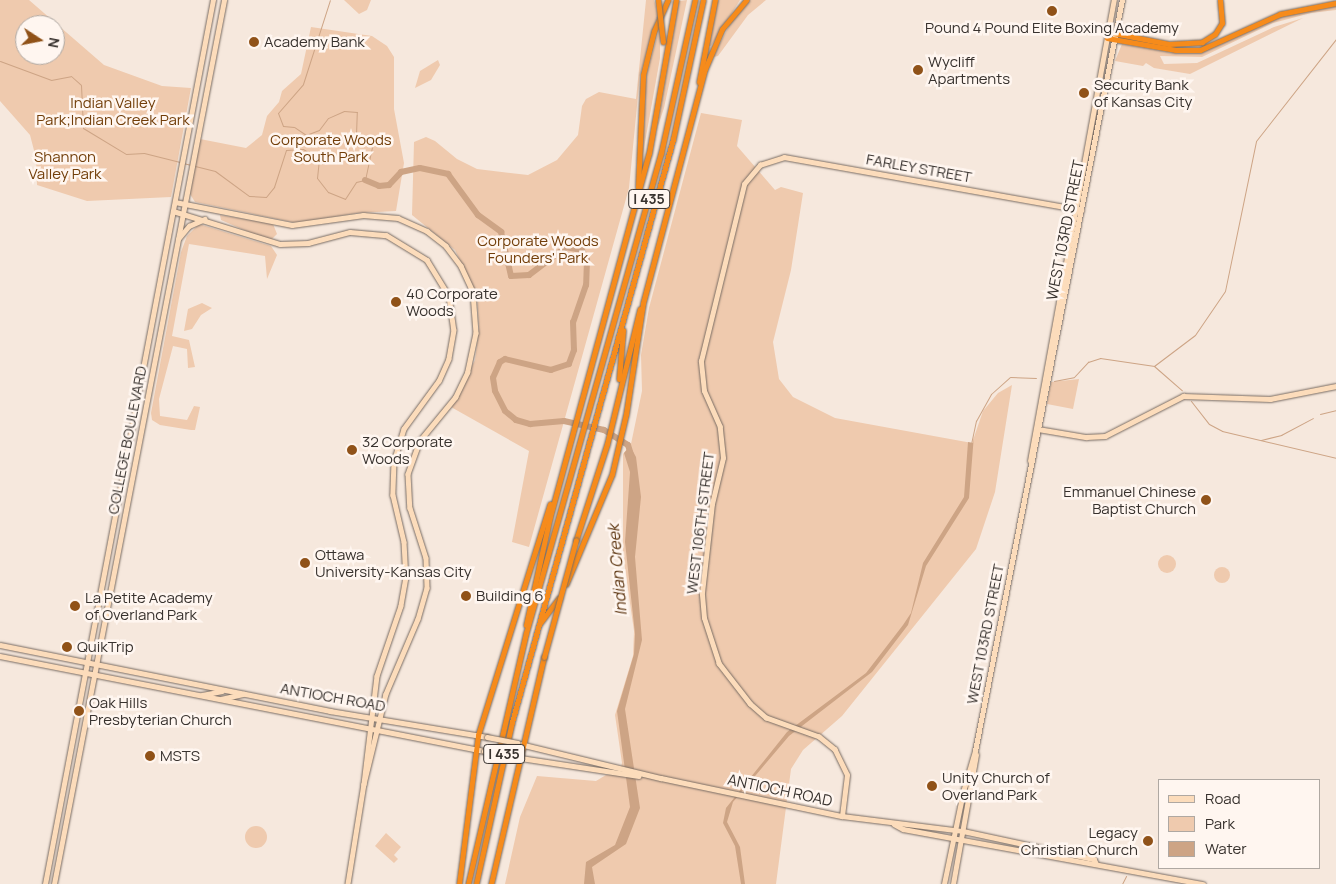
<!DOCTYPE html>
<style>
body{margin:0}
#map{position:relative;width:1336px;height:884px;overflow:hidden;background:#f6e8dd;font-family:Manrope,sans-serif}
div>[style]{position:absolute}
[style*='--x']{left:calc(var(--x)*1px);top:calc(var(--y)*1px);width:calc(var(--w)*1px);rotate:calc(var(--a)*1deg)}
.green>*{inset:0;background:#efcaae}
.round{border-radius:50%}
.water>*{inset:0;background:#cda485}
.stream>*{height:1px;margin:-0.5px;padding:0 0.5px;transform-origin:0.5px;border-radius:0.5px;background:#cda485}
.river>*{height:6px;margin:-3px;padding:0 3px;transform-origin:3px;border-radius:3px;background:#cda485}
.roads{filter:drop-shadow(0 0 1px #796c63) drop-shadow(0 0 1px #796c63)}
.secondary>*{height:4.5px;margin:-2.25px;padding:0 2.25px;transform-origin:2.25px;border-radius:2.25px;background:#fcdcbb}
.highway>*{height:5px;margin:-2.5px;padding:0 2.5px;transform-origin:2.5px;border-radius:2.5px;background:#f68b1b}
.bridges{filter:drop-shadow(0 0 1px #796c63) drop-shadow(0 0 1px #796c63)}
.secondary-bridge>*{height:4.5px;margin:-2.25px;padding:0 2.25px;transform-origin:2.25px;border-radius:2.25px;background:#fcdcbb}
.highway-bridge>*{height:5px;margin:-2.5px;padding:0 2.5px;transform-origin:2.5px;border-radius:2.5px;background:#f68b1b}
.dots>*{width:14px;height:14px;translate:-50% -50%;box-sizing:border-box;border:2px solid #fff6f0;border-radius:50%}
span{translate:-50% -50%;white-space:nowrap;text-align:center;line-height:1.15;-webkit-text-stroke:5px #fff6f0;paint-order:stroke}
.shield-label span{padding:1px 4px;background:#fff6f0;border:1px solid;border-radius:4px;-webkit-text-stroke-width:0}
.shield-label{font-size:14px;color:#38322e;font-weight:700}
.poi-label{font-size:15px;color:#38322e}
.left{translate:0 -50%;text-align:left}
.right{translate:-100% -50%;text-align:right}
.park-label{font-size:15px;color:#723e09}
.street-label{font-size:15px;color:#38322e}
.water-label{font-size:16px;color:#5b330e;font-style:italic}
.legend{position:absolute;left:1158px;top:779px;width:162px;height:90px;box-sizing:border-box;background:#fff6f0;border:1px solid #afa8a2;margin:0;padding:6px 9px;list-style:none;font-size:15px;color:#38322e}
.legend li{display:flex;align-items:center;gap:10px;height:25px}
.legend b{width:25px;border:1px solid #afa8a2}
.north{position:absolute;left:15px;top:15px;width:50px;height:50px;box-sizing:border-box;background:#fff6f0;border:1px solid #afa8a2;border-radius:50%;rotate:101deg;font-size:14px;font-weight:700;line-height:20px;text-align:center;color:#38322e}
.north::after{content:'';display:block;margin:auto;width:18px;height:22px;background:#905218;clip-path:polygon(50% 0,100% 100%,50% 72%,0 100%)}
</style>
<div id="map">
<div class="green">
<i style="clip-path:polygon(evenodd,0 0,29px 0,104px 65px,162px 86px,191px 88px,171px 197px,87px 201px,37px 185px,36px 158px,30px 135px,0 101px,0 0,25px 25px,55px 25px,55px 55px,25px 55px,25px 25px)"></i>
<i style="clip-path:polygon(344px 0,371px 0,367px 10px,359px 14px)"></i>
<i style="clip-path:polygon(646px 0,654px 0,658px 14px,640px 75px,629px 188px,529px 547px,512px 542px,529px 451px,451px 407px,475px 360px,479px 328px,477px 296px,455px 250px,412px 215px,414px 142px,426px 137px,435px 141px,457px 159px,477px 169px,528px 175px,557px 160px,578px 135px,582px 106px,586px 99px,599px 92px,636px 99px)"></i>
<i style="clip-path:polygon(687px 0,664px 108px,657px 129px,679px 1px)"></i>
<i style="clip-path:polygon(717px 0,740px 0,711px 46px,709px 46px)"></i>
<i style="clip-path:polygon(749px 0,766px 0,748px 15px,718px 56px,713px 57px,730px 24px)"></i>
<i style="clip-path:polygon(1336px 6px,1336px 10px,1311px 13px,1273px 23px,1202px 57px,1160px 56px,1164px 64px,1197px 63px,1274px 27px,1303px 18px,1190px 74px,1154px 68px,1146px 63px,1143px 66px,1115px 61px,1122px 44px,1172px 53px,1198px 53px,1283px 16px)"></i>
<i style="clip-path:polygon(660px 26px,660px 58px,642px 159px,646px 77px)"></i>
<i style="clip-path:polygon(311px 27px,372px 36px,387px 46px,394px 57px,394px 109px,404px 163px,396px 211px,358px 213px,297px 223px,195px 202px,190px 194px,200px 139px,246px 148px,262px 135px,267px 116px,279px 102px,282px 91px,301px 74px)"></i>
<i style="clip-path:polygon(438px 60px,440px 65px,431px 80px,415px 88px,420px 71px)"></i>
<i style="clip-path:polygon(701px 113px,742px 120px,737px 146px,775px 190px,781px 187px,803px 193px,791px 270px,773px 342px,779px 379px,793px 397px,835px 418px,972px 443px,983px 411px,998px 393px,1012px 385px,995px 492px,976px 549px,842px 716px,803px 750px,791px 769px,776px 884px,505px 884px,520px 817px,537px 776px,596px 781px,606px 775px,619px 775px,622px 763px,615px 715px,633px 656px,634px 631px,623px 554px,623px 454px,631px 444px,642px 391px,641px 355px,649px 308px)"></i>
<i style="clip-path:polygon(220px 215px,273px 224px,277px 234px,272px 239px,258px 236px,221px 220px)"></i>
<i style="clip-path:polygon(199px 224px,271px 246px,277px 255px,267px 279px,265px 256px,189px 244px,172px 336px,189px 340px,195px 367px,188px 368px,187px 349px,173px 346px,159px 399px,160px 416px,187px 420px,194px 406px,200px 407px,195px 430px,191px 430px,160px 425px,152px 420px,151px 413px,181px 252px,187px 236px)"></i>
<i style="clip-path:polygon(202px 303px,212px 308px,201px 315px,192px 329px,184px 331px,188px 309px)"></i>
<i style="clip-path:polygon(1079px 379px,1073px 409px,1047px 404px,1051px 382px)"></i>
<i class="round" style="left:1158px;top:555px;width:18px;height:18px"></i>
<i class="round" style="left:1214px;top:567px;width:16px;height:16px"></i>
<i class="round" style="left:245px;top:826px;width:22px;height:22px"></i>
<i style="clip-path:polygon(386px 833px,401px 847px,394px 855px,398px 859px,394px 863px,375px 846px)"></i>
</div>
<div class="water">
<i style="clip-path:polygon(974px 435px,969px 498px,926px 566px,908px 625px,872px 672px,789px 736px,733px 802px,727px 822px,740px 847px,745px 884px,741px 884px,735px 846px,723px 823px,726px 808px,787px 732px,866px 673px,903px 625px,911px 613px,923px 563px,964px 497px,968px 442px,973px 443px)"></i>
<i style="clip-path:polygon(630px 446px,636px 457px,641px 497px,635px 557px,642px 640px,625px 709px,640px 808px,626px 844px,592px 867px,595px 884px,584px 884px,586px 862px,615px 845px,630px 807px,617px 711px,634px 654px,635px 634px,625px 542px,630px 472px,624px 453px)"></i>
</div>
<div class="stream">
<i style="--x:0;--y:61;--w:54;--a:20.4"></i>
<i style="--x:51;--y:80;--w:20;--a:-11"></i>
<i style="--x:71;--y:76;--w:13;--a:42"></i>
<i style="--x:81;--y:85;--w:43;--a:87.3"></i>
<i style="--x:83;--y:128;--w:50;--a:31.2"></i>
<i style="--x:126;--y:154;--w:18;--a:-3"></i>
<i style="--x:144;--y:153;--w:37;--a:14"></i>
<i style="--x:183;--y:163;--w:33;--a:14"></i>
<i style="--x:215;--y:171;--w:42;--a:36.3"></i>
<i style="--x:249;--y:196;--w:17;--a:3"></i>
<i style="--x:266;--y:197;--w:13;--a:-51"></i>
<i style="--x:274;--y:187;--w:39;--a:-72"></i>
<i style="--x:286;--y:150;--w:17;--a:-3"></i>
<i style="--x:303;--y:149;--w:19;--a:32"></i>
<i style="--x:319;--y:159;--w:19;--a:96"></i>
<i style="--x:317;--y:178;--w:18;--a:52"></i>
<i style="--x:328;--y:192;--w:18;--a:22"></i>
<i style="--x:345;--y:199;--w:20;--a:-57"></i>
<i style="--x:356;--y:182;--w:9;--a:-13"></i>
<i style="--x:365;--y:180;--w:34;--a:-78"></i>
<i style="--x:372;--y:147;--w:20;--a:-143"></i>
<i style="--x:356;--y:135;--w:23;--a:-88"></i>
<i style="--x:357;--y:112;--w:13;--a:-176"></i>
<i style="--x:344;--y:111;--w:17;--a:156"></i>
<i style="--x:328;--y:118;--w:15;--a:127"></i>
<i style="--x:319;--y:130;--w:14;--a:159"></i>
<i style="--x:306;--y:135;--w:14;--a:-146"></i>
<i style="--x:294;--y:127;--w:11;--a:-175"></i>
<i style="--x:283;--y:126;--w:14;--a:-111"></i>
<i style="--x:278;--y:113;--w:38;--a:-49"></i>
<i style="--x:303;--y:84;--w:88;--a:-72.2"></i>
<i style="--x:1154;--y:366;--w:37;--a:41"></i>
<i style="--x:1054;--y:381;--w:20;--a:-11"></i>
<i style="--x:1074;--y:377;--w:21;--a:-47"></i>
<i style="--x:1088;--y:362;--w:13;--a:-18"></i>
<i style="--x:1100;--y:358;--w:55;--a:8.4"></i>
<i style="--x:1154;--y:366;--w:51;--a:-37.1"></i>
<i style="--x:1195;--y:335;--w:53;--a:-55.7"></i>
<i style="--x:1225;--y:291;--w:153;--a:-78.3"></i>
<i style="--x:1256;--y:141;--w:130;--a:-51.9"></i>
<i style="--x:1191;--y:401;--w:29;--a:52"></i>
<i style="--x:1209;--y:424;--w:15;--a:28"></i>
<i style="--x:1222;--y:431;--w:117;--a:13.3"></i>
<i style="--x:1320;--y:414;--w:16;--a:-14"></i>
<i style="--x:1261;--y:440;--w:21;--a:-14"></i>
<i style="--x:1281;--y:435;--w:36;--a:-28"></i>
<i style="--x:971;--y:444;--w:24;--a:-78"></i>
<i style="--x:976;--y:421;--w:31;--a:-61"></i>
<i style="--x:991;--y:394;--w:25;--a:-42"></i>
<i style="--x:1010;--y:377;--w:26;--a:2"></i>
<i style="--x:1122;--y:884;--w:9;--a:-63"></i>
</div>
<div class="river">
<i style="--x:365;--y:180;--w:15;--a:23"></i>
<i style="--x:379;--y:186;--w:10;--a:-6"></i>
<i style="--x:389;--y:185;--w:18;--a:-47"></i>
<i style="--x:401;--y:172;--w:19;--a:-12"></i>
<i style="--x:420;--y:168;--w:29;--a:12"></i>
<i style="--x:448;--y:174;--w:51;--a:53.8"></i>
<i style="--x:478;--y:215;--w:29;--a:36"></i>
<i style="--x:501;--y:232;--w:45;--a:77.2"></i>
<i style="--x:511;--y:276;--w:18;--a:-3"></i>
<i style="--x:529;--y:275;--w:46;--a:-37.1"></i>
<i style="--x:566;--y:247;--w:16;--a:11"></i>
<i style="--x:582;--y:250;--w:11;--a:63"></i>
<i style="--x:587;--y:260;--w:25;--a:92"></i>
<i style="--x:586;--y:285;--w:39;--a:109"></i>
<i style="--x:573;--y:322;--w:28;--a:88"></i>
<i style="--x:574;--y:350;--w:15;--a:110"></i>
<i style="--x:569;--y:364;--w:19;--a:162"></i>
<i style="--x:551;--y:370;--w:47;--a:-166.6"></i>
<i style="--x:505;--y:359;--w:6;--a:149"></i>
<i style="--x:500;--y:362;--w:17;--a:114"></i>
<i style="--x:493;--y:378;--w:13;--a:81"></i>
<i style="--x:495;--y:391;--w:22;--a:63"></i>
<i style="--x:505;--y:411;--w:14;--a:39"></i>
<i style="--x:516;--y:420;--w:15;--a:16"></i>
<i style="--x:530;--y:424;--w:34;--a:-5"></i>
<i style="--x:564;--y:421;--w:41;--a:12.7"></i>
<i style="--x:604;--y:430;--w:28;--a:32"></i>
<i style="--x:628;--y:445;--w:10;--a:73"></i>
</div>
<div class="roads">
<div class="secondary">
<i style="--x:175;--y:202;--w:119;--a:11.1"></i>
<i style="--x:292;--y:225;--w:72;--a:-8"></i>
<i style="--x:363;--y:215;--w:35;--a:5"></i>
<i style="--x:398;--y:218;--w:32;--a:24"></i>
<i style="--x:427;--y:231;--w:24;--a:38"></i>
<i style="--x:446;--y:246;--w:25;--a:53"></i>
<i style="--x:461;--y:266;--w:29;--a:65"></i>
<i style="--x:473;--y:292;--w:41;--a:85.8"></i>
<i style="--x:476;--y:333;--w:40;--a:102"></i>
<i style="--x:468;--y:372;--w:28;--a:116"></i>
<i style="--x:456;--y:397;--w:57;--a:129.3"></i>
<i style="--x:420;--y:441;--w:35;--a:110"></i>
<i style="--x:408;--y:474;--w:34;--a:87"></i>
<i style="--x:410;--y:508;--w:52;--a:72.3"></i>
<i style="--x:426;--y:558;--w:30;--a:88"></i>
<i style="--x:427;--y:588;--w:32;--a:106"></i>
<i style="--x:418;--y:619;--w:82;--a:113.1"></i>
<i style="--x:386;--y:694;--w:93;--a:103.7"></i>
<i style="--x:364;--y:784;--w:101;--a:99.1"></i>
<i style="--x:173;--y:211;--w:112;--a:17.1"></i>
<i style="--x:280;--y:244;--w:28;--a:-2"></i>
<i style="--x:308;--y:243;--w:43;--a:-14.7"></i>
<i style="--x:350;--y:232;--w:36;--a:5"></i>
<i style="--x:386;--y:235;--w:48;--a:31.4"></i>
<i style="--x:427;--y:260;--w:42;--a:58.6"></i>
<i style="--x:449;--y:296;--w:34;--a:82"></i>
<i style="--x:454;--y:330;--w:29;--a:100"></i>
<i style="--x:449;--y:359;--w:24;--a:114"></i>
<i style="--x:439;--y:381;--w:59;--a:126.1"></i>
<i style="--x:404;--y:429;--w:34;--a:107"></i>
<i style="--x:394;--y:461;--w:34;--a:92"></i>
<i style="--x:393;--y:495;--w:48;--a:76.8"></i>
<i style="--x:404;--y:542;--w:35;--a:87"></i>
<i style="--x:406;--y:577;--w:29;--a:100"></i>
<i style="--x:401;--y:606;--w:74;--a:108.9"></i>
<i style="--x:377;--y:676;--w:109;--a:96.9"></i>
<i style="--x:178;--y:239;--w:17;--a:-50"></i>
<i style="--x:189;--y:226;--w:17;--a:-24"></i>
<i style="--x:1038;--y:429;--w:49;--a:9.5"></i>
<i style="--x:1086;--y:437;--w:19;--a:-3"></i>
<i style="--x:1105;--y:436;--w:88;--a:-27.1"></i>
<i style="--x:1183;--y:396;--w:87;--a:2"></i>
<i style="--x:1270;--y:399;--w:67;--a:-11.1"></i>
<i style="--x:1030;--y:461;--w:469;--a:-79.7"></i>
<i style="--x:0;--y:645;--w:337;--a:11.3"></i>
<i style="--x:330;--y:711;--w:159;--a:9.4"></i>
<i style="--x:0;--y:656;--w:493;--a:11.1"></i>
<i style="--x:202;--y:695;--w:20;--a:-11"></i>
<i style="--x:221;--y:699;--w:23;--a:-13"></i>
<i style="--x:520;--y:744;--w:145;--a:13.6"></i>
<i style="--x:661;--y:778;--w:185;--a:11.9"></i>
<i style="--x:842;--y:816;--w:122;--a:7.1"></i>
<i style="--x:963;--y:831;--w:134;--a:12.1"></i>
<i style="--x:1094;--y:859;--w:4;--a:63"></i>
<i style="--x:514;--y:757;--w:126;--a:8.6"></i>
<i style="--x:842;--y:816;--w:41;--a:-83"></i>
<i style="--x:847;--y:775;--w:28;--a:-116"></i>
<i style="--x:835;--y:750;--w:21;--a:-141"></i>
<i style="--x:819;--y:737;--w:56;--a:-160.3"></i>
<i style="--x:766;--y:718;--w:21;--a:-139"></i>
<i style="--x:750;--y:704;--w:51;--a:-127.8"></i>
<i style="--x:719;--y:664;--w:48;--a:-108.1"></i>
<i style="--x:704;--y:618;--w:25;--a:-95"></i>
<i style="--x:702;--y:593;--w:90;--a:-83.6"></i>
<i style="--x:712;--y:504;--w:47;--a:-76.6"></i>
<i style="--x:723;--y:458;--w:31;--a:-96"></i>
<i style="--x:720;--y:427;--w:39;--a:-114"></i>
<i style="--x:704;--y:391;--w:30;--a:-96"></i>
<i style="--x:701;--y:361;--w:182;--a:-76.3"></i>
<i style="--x:744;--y:184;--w:25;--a:-50"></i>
<i style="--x:760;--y:165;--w:25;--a:-18"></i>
<i style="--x:784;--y:157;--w:302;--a:10.1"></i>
<i style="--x:894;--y:824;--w:10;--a:29"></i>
<i style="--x:903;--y:829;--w:305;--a:10.4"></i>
<i style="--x:45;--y:884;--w:900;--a:-79.24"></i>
<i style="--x:54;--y:884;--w:900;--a:-79.11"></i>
<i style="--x:944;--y:884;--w:94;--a:-78.3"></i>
<i style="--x:963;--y:792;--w:43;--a:-73.7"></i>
<i style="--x:975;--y:751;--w:765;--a:-78.93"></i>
<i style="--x:953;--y:884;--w:131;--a:-79.9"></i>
</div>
<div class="highway">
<i style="--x:1108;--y:32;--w:62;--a:11.1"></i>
<i style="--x:1169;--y:44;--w:33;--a:-3"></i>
<i style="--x:1202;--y:42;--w:15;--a:-32"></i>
<i style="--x:1215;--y:34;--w:13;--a:-58"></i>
<i style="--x:1222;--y:23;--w:23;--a:-95"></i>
<i style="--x:1107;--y:38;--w:70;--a:9.9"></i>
<i style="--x:1176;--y:50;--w:24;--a:0"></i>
<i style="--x:1200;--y:50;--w:88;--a:-24.2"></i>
<i style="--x:1280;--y:14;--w:57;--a:-11.1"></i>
<i style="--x:699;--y:82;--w:84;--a:-79"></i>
<i style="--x:638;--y:187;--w:112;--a:-87.4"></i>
<i style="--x:643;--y:75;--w:45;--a:-76"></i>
<i style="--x:654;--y:31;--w:34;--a:-66"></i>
<i style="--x:619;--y:379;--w:49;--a:-85.3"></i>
<i style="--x:576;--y:540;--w:101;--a:-72.1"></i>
<i style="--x:607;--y:444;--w:139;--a:-76.3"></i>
<i style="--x:566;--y:584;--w:119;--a:-67.3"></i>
<i style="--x:612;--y:474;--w:62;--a:-76.9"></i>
<i style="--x:626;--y:414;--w:112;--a:-81.3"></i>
<i style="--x:643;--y:303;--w:242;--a:-75.2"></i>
<i style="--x:705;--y:69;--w:43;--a:-67"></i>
<i style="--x:722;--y:29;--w:38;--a:-50"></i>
<i style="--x:540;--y:623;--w:31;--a:-53"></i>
<i style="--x:526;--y:625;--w:111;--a:-77.5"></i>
<i style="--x:550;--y:517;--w:377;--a:-74.8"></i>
<i style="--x:649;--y:153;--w:155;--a:-80"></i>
<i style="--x:459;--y:884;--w:150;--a:-82.7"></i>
<i style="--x:478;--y:735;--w:242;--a:-72.7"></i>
<i style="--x:468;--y:884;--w:258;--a:-77"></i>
<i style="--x:526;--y:633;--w:499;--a:-74.3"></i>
<i style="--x:661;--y:153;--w:157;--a:-77.5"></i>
<i style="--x:476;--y:884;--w:166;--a:-77.5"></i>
<i style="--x:512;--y:722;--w:605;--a:-74.56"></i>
<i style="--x:673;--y:139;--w:142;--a:-77.8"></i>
<i style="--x:491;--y:884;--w:233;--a:-76.9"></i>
</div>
</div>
<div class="bridges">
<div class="secondary-bridge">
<i style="--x:487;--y:737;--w:31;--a:11"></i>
<i style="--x:484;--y:751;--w:31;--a:11"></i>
</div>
<div class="highway-bridge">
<i style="--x:658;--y:0;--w:42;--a:83.2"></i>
<i style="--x:544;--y:657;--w:121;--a:-74.7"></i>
</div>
</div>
<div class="dots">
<i style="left:1052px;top:11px;background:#905218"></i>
<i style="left:254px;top:42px;background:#905218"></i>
<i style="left:918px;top:70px;background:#905218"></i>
<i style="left:1084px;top:93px;background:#905218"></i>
<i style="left:396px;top:302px;background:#905218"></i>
<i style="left:352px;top:450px;background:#905218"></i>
<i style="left:1206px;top:500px;background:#905218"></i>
<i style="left:305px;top:563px;background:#905218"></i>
<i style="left:466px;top:596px;background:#905218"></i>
<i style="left:75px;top:606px;background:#905218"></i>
<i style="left:67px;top:647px;background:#905218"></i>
<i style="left:79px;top:711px;background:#905218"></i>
<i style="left:150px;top:756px;background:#905218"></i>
<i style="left:932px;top:786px;background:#905218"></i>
<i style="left:1148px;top:841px;background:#905218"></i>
</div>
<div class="shield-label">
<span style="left:649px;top:199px">I 435</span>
<span style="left:504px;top:754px">I 435</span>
</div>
<div class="poi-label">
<span style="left:1052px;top:28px">Pound 4 Pound Elite Boxing Academy</span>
<span class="left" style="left:264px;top:42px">Academy Bank</span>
<span class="left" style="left:928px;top:70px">Wycliff<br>Apartments</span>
<span class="left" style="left:1094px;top:93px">Security Bank<br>of Kansas City</span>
<span class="left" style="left:406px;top:302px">40 Corporate<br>Woods</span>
<span class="left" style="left:362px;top:450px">32 Corporate<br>Woods</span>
<span class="right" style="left:1196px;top:500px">Emmanuel Chinese<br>Baptist Church</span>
<span class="left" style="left:315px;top:563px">Ottawa<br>University-Kansas City</span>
<span class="left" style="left:476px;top:596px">Building 6</span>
<span class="left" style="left:85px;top:606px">La Petite Academy<br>of Overland Park</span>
<span class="left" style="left:77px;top:647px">QuikTrip</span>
<span class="left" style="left:89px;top:711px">Oak Hills<br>Presbyterian Church</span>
<span class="left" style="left:160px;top:756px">MSTS</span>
<span class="left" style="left:942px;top:786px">Unity Church of<br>Overland Park</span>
<span class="right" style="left:1138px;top:841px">Legacy<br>Christian Church</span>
</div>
<div class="park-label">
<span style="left:113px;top:111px">Indian Valley<br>Park;Indian Creek Park</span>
<span style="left:331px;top:148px">Corporate Woods<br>South Park</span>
<span style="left:65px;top:165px">Shannon<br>Valley Park</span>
<span style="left:538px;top:249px">Corporate Woods<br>Founders' Park</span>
</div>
<div class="street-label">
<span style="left:919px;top:168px;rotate:10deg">FARLEY STREET</span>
<span style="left:1065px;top:230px;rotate:-79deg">WEST 103RD STREET</span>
<span style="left:127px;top:440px;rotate:-79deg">COLLEGE BOULEVARD</span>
<span style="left:700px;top:523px;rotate:-83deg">WEST 106TH STREET</span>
<span style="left:985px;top:634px;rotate:-79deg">WEST 103RD STREET</span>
<span style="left:333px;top:697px;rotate:10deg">ANTIOCH ROAD</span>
<span style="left:780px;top:790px;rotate:12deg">ANTIOCH ROAD</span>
</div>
<div class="water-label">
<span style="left:617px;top:570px;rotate:-95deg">Indian Creek</span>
</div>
<ul class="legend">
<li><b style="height:6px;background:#fcdcbb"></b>Road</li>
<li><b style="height:14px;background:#efcaae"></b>Park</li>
<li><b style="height:14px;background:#cda485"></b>Water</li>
</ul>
<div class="north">N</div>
</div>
